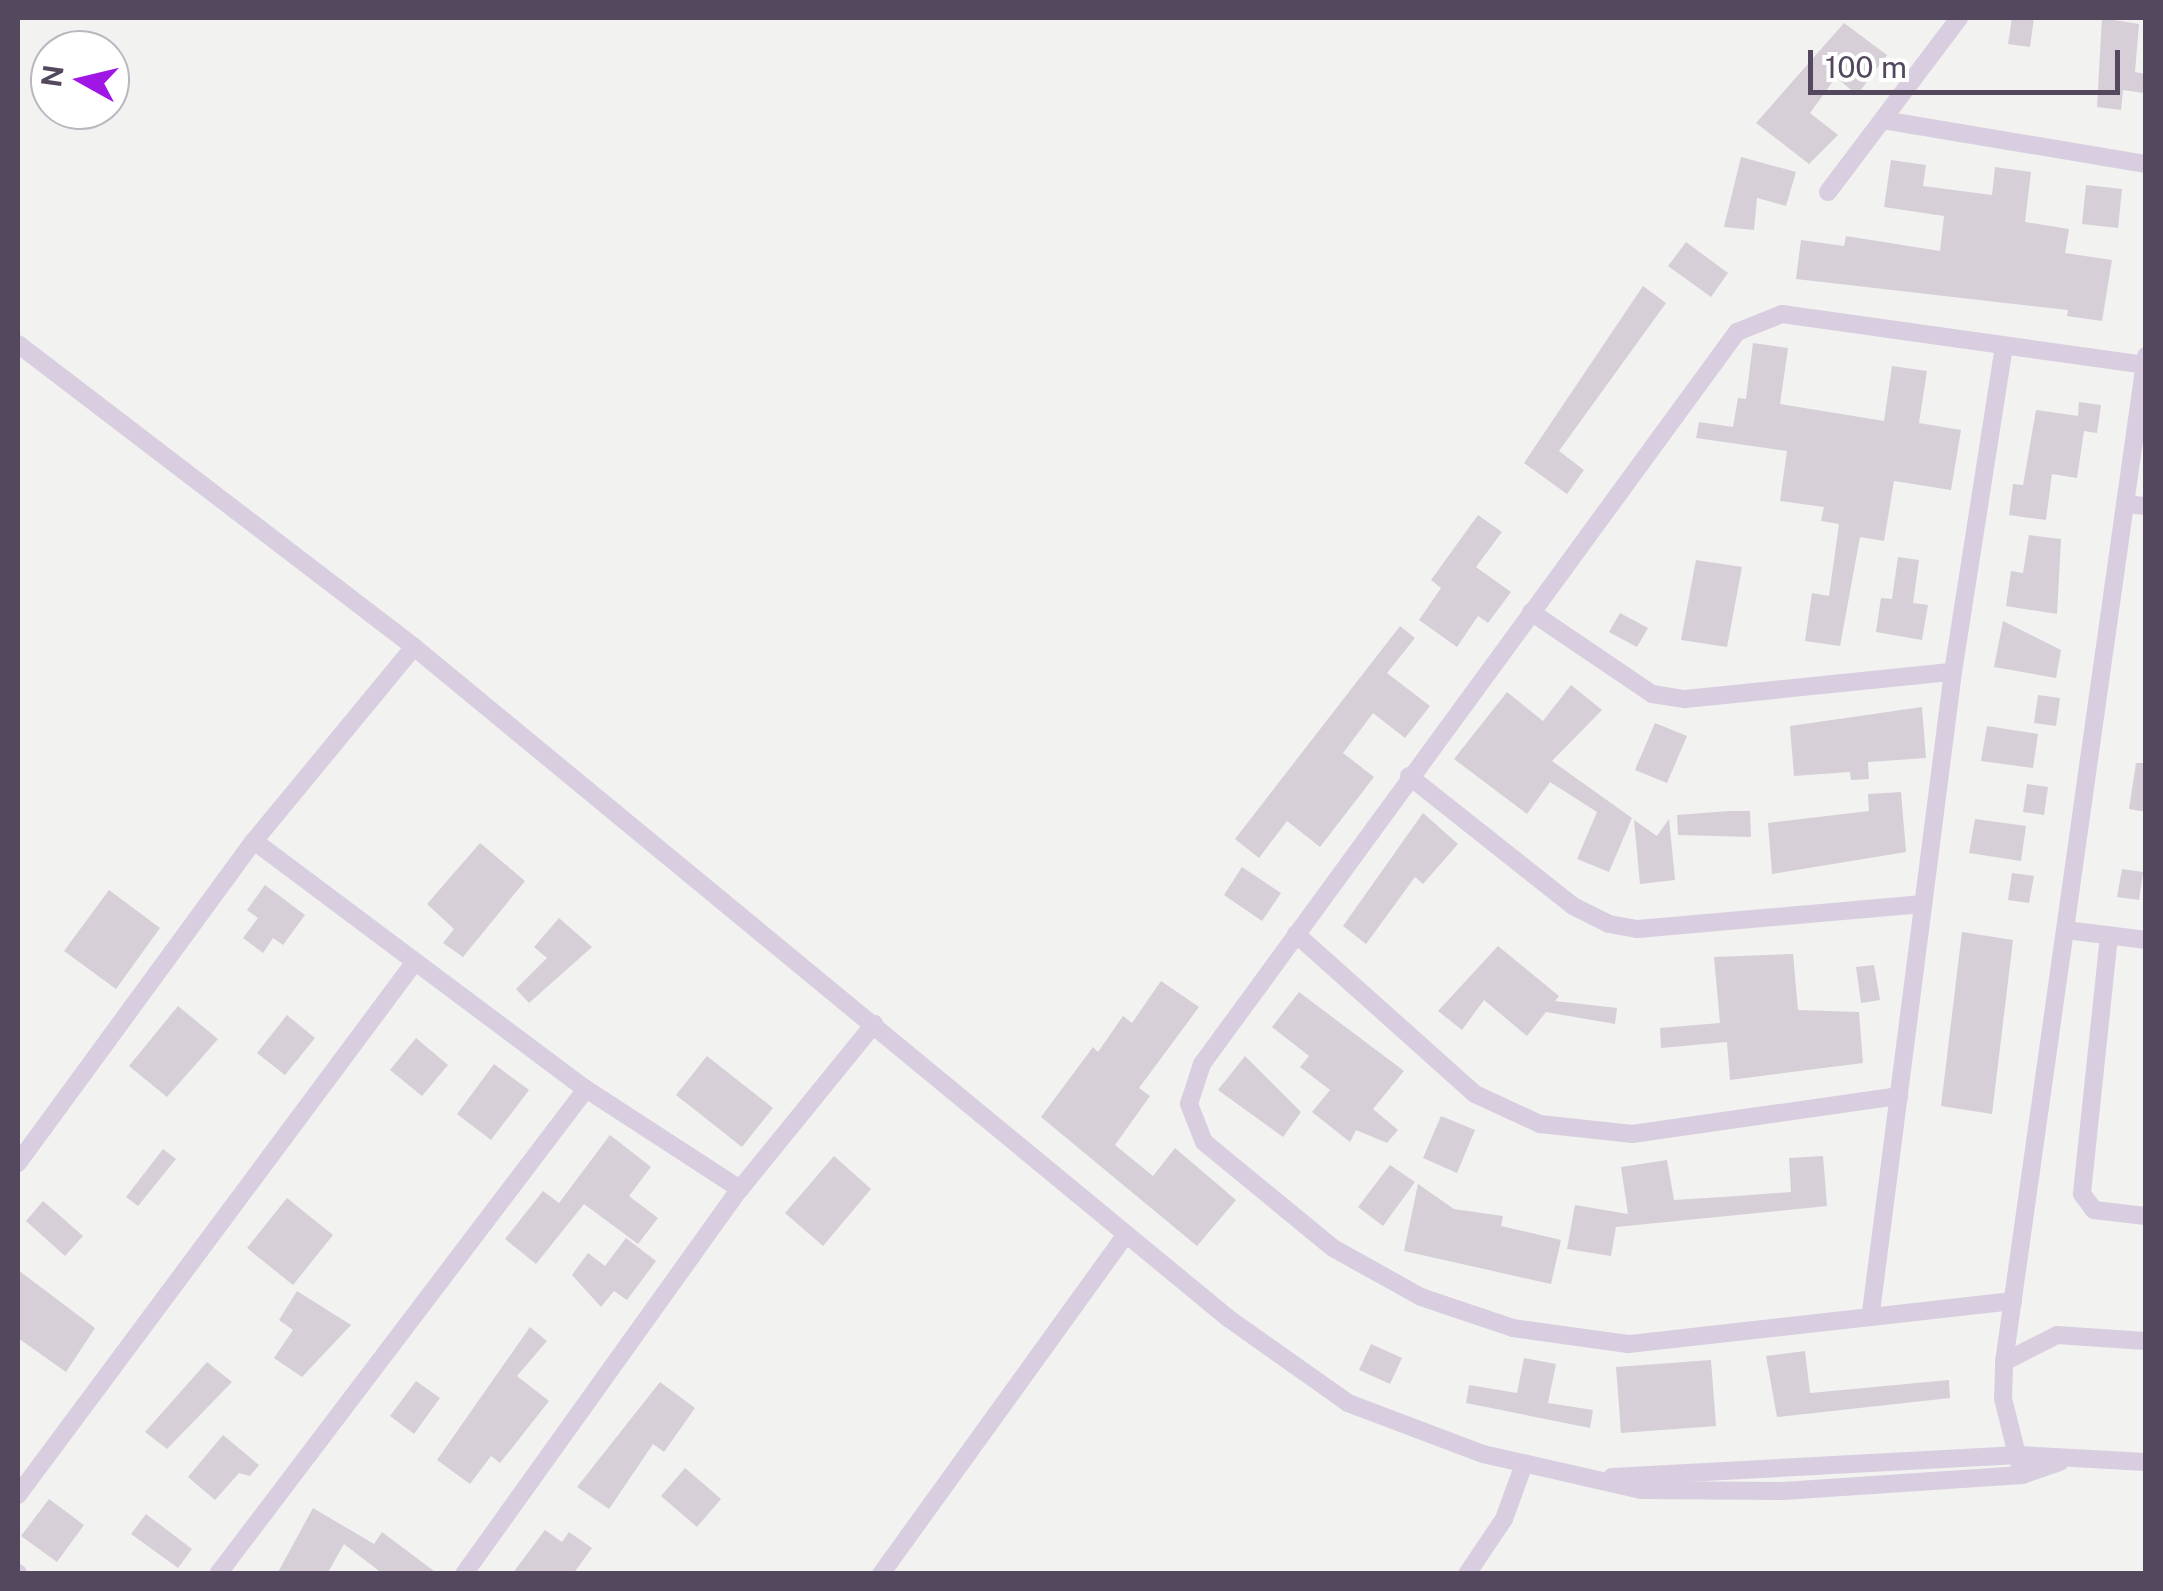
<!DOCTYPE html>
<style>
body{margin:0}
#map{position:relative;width:2163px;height:1591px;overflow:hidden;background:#f2f2f0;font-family:"Public Sans",sans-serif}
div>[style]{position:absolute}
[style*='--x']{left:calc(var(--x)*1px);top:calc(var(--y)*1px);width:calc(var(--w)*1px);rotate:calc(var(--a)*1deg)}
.building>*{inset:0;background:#d6cfd7}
.minor>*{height:18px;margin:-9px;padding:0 9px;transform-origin:9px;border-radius:9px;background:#d8cee0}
span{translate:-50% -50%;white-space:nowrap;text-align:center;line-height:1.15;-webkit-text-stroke:10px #fff;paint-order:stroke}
.frame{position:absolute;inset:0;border:20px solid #54485e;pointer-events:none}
.north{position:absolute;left:30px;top:30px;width:100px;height:100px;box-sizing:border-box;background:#fff;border:2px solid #bbb6bf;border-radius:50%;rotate:278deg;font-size:28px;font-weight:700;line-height:40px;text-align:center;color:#54485e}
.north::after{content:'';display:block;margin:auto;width:35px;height:45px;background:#a017e5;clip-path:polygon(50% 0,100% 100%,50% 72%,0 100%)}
.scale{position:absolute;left:1808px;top:50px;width:312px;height:45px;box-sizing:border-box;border:5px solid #54485e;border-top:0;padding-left:12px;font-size:30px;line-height:35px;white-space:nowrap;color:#54485e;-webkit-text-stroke:8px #fff;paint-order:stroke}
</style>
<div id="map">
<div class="building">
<i style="clip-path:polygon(2012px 18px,2034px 18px,2030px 47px,2008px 44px)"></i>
<i style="clip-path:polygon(2102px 18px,2139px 24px,2135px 72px,2146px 74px,2144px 93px,2123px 90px,2121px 110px,2097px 107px)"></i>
<i style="clip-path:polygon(1844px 23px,1887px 55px,1857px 95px,1836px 77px,1810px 113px,1838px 135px,1809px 164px,1756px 123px)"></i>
<i style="clip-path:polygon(1741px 157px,1796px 172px,1786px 206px,1757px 198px,1754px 230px,1724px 227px)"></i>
<i style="clip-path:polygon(1891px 160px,1926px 165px,1923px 186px,1992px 195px,1995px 167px,2031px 172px,2025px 222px,2069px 229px,2065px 253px,2112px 260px,2102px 321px,2067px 316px,2068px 310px,1796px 279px,1801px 240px,1844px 246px,1846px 236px,1940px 251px,1944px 216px,1884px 207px)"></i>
<i style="clip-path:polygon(2086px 185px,2122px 189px,2118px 228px,2082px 224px)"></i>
<i style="clip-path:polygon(1686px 242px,1728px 273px,1711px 297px,1668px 266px)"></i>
<i style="clip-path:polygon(1643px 286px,1666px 303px,1559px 451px,1584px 470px,1567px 494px,1524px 463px)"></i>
<i style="clip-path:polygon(1753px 343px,1788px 348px,1780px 404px,1884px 421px,1892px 366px,1927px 371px,1919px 423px,1961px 430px,1951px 490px,1894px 481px,1884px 541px,1860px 537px,1840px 646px,1805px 641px,1812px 593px,1829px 596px,1839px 524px,1821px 521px,1824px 507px,1780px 501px,1787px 451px,1696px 438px,1699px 422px,1733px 427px,1738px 398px,1746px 399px)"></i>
<i style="clip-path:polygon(2079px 402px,2101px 405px,2097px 433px,2084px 431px,2077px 478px,2052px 474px,2046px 520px,2009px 515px,2013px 484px,2023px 485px,2036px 410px,2078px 416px)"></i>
<i style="clip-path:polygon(1478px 515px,1502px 532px,1476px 567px,1511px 592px,1488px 623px,1478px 616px,1457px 647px,1419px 620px,1441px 588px,1431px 580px)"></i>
<i style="clip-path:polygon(2029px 535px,2061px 539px,2057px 614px,2006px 606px,2011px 571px,2023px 573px)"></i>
<i style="clip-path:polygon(1898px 557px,1919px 560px,1913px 603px,1928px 605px,1922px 640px,1876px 632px,1881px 598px,1892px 599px)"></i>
<i style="clip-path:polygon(1696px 560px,1742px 567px,1727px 647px,1681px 640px)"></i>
<i style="clip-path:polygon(1620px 613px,1648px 628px,1637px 647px,1609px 632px)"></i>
<i style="clip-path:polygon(2003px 621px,2061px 650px,2056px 678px,1994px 667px)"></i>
<i style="clip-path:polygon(1400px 626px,1415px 638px,1387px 673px,1430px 706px,1405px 738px,1373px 713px,1343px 753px,1374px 777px,1320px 847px,1287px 821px,1259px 858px,1235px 839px)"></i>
<i style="clip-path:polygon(1571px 685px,1602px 710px,1552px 761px,1632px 818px,1609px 872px,1577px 859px,1597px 812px,1550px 782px,1527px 814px,1454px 759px,1507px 692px,1543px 721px)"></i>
<i style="clip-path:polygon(2038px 695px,2060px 698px,2056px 726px,2034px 723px)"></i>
<i style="clip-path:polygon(1922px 707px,1926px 758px,1868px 762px,1869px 779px,1851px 780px,1850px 772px,1794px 776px,1790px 726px)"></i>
<i style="clip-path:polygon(1655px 723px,1687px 736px,1667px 783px,1635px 770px)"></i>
<i style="clip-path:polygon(1987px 726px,2038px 734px,2033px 768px,1981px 761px)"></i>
<i style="clip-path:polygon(2136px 763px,2146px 763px,2146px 812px,2129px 809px)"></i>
<i style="clip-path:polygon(2027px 784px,2048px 787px,2044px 815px,2023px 812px)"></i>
<i style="clip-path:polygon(1901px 792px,1906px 852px,1772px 874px,1768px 823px,1869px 811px,1868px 794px)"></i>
<i style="clip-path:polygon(1729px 811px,1750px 811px,1751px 837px,1678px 835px,1677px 815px)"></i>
<i style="clip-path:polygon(1423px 813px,1458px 844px,1423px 884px,1415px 877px,1366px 944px,1343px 926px)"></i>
<i style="clip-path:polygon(1669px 819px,1675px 880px,1640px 884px,1634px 820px,1657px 836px)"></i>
<i style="clip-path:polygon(1975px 819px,2026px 826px,2021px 861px,1969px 853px)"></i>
<i style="clip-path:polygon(480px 843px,525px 881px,463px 957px,443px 943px,454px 929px,427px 904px)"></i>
<i style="clip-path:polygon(1242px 867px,1281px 893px,1262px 921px,1224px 895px)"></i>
<i style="clip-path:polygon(2122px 869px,2143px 872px,2139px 900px,2117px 897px)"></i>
<i style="clip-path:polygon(2012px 873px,2034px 876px,2029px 903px,2008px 900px)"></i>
<i style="clip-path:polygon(265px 885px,305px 915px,283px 945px,273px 938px,263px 953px,243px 938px,258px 918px,247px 910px)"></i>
<i style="clip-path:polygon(109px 890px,160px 928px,116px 989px,64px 951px)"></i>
<i style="clip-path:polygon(559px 918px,592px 947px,529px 1003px,516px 989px,547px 958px,534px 947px)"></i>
<i style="clip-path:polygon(1962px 932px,2013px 940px,1992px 1114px,1941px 1106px)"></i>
<i style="clip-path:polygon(1498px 946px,1559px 996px,1555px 1001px,1617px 1008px,1615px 1024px,1546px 1012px,1527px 1036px,1484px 1000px,1462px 1030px,1438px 1011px)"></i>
<i style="clip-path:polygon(1793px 954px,1798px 1010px,1859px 1012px,1863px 1063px,1730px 1080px,1727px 1042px,1661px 1048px,1660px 1028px,1720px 1023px,1714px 957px)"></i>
<i style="clip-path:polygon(1874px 965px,1880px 1000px,1861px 1003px,1856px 967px)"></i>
<i style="clip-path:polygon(1161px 981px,1199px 1007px,1139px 1088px,1150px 1096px,1115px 1145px,1153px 1176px,1175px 1148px,1236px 1200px,1197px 1246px,1041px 1117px,1093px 1047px,1098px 1052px,1123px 1016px,1132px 1023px)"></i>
<i style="clip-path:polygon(1299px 992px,1404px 1071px,1373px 1109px,1398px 1130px,1387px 1143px,1356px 1130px,1350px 1142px,1312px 1112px,1330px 1090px,1300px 1067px,1309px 1056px,1272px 1027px)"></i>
<i style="clip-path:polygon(178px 1006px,218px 1039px,167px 1097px,129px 1066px)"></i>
<i style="clip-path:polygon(287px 1015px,315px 1038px,285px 1075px,257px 1053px)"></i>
<i style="clip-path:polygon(416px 1038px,448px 1065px,422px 1096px,390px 1070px)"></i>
<i style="clip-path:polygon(707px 1056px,773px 1108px,742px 1147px,676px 1095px)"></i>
<i style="clip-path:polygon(1245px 1056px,1301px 1112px,1283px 1137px,1218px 1090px)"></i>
<i style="clip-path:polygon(494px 1064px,529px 1090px,491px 1140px,457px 1114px)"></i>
<i style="clip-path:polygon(1441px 1116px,1475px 1130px,1457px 1173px,1423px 1158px)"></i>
<i style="clip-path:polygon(610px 1135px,651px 1167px,629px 1196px,658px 1218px,638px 1244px,584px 1204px,536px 1264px,505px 1239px,543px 1191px,559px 1203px)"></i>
<i style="clip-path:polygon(163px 1149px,176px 1159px,138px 1206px,126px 1197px)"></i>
<i style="clip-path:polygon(834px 1156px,871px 1189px,823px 1246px,785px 1213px)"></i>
<i style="clip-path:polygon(1823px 1156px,1827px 1206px,1616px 1227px,1611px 1256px,1567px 1249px,1575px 1205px,1628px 1214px,1621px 1167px,1667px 1160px,1674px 1200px,1723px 1197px,1791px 1192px,1789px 1158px)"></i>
<i style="clip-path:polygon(1390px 1165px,1415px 1182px,1383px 1226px,1358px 1207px)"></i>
<i style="clip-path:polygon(1418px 1184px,1454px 1209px,1503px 1216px,1501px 1226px,1561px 1240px,1551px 1284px,1404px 1251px)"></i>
<i style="clip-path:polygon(287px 1198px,333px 1235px,293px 1285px,247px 1248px)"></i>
<i style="clip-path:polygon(43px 1201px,83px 1236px,65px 1256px,26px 1221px)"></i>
<i style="clip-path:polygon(626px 1238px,656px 1261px,627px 1300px,614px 1291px,601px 1307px,572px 1275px,588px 1253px,605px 1266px)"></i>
<i style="clip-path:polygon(18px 1270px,95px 1328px,66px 1372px,18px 1338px)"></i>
<i style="clip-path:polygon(297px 1291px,351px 1325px,302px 1377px,274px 1358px,293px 1330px,279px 1320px)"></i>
<i style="clip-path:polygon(530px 1327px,547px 1341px,517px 1376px,549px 1401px,500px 1463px,491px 1456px,470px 1484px,437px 1460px)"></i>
<i style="clip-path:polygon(1371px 1344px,1402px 1358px,1390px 1384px,1359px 1370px)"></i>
<i style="clip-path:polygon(1805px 1351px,1810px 1393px,1949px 1380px,1950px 1398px,1777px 1417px,1766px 1356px)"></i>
<i style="clip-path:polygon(1524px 1358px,1556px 1364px,1548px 1403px,1593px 1410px,1590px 1428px,1466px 1403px,1469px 1385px,1517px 1393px)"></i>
<i style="clip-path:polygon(1711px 1360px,1716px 1426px,1621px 1433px,1616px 1367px)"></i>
<i style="clip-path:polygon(207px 1362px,232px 1382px,167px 1449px,145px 1432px)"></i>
<i style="clip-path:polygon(416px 1381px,440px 1398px,414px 1434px,390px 1416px)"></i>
<i style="clip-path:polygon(660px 1382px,695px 1408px,664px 1452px,653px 1444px,609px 1509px,577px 1487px)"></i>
<i style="clip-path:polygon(223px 1435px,259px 1465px,250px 1476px,239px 1473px,215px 1500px,188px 1477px)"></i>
<i style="clip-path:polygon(685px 1468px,721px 1499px,697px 1527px,661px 1496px)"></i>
<i style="clip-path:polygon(49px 1499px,84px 1525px,57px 1562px,21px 1536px)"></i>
<i style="clip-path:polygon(313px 1508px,374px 1544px,382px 1532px,438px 1574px,383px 1574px,344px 1544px,327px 1574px,277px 1574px)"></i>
<i style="clip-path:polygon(146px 1514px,192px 1549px,178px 1568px,131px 1534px)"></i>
<i style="clip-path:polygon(545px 1530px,562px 1542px,569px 1532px,592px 1548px,573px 1574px,512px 1574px)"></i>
</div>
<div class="minor">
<i style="--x:1883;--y:120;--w:267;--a:9.5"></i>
<i style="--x:1828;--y:192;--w:218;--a:-53"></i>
<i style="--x:18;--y:344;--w:499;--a:37.4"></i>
<i style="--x:414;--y:647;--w:1055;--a:39.5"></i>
<i style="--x:1228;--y:1318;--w:147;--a:35.3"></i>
<i style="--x:1348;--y:1403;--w:144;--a:20.7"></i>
<i style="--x:1483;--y:1454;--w:162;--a:12.8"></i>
<i style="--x:1641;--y:1490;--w:142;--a:0.4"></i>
<i style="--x:1783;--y:1491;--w:240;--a:-3.8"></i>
<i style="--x:2022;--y:1475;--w:40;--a:-18.9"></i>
<i style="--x:2126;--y:504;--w:20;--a:6"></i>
<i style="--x:1531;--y:612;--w:146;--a:34.1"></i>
<i style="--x:1652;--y:694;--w:33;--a:9"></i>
<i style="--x:1685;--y:699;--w:269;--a:-5.8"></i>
<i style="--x:1409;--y:776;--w:209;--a:38.4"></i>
<i style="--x:1573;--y:906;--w:40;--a:26.6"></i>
<i style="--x:1609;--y:924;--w:29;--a:10"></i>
<i style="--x:1638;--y:929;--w:286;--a:-5"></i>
<i style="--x:254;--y:841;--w:414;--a:36.8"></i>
<i style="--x:586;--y:1089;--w:184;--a:33"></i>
<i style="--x:2066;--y:930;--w:81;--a:7.1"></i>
<i style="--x:1296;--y:934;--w:240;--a:41.8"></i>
<i style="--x:1475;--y:1094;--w:72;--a:24.8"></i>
<i style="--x:1540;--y:1124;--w:93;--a:6.2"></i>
<i style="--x:1632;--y:1134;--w:270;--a:-8.1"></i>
<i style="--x:2109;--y:936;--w:259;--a:96"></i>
<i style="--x:2082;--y:1194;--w:20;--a:53"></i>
<i style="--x:2094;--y:1210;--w:52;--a:6.6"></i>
<i style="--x:18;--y:1163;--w:399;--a:-53.8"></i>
<i style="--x:254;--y:841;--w:251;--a:-50.5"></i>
<i style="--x:2013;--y:1301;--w:387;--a:173.6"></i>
<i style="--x:1628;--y:1344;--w:116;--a:-172.1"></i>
<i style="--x:1513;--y:1328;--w:97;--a:-161.4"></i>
<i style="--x:1421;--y:1297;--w:101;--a:-150.9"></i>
<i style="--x:1333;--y:1248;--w:167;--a:-140.6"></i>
<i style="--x:1204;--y:1142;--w:41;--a:-111.5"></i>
<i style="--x:1189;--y:1104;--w:42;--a:-72"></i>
<i style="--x:1202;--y:1064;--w:907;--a:-53.84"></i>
<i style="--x:1737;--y:332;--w:48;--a:-21.8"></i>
<i style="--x:1782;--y:314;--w:366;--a:8"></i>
<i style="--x:1871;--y:1312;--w:645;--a:-82.7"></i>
<i style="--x:1953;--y:672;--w:328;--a:-81.1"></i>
<i style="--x:2004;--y:1362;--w:59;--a:-27"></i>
<i style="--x:2057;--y:1335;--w:89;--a:3.9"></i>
<i style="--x:2022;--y:1475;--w:79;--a:-103.9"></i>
<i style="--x:2003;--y:1398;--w:36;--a:-88"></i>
<i style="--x:2004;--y:1362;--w:1016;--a:-81.97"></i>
<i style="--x:1612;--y:1477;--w:407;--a:-3.1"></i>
<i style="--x:2018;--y:1455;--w:128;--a:3.1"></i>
<i style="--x:18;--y:1495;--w:663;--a:-53.34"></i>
<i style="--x:18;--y:1573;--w:1;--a:90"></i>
<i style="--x:218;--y:1574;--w:609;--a:-52.81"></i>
<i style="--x:464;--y:1574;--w:474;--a:-54.4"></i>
<i style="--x:740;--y:1189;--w:213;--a:-50.9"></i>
<i style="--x:881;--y:1574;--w:419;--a:-54.2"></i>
<i style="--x:1467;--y:1574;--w:66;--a:-56.1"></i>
<i style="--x:1504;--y:1519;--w:59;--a:-70"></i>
</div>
<div class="frame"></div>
<div class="north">N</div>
<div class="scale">100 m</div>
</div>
